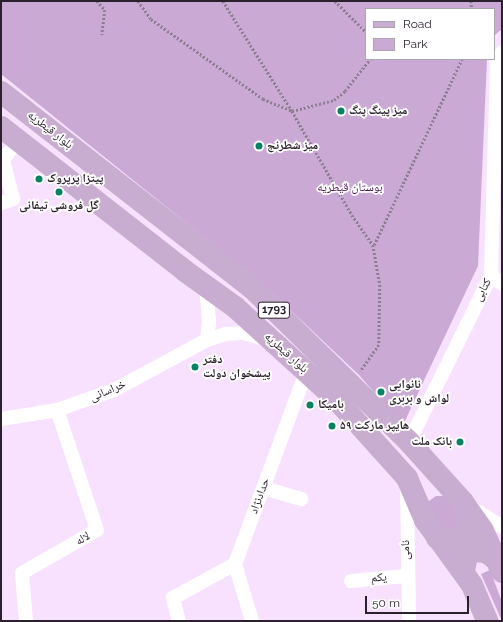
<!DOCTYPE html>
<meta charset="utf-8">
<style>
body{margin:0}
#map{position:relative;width:503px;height:622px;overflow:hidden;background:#f8e1ff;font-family:Raleway,"Noto Naskh Arabic",sans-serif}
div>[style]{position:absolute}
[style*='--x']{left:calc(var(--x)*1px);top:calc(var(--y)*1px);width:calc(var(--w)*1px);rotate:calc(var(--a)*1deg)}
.green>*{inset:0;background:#cba9d5}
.path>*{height:2.5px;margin-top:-1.25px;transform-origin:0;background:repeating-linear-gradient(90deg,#8e7e92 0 2px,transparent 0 4px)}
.minor>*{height:14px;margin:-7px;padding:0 7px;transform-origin:7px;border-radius:7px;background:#fff}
.primary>*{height:22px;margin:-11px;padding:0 11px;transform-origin:11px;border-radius:11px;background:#c8add0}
.dots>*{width:11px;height:11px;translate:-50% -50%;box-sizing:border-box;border:2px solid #fff;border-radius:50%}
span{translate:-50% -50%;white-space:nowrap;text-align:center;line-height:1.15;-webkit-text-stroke:3.5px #fff;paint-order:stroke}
.shield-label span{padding:1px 3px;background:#fff;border:1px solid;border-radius:3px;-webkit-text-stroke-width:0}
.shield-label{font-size:11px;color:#2a212c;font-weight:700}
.poi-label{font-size:12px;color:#2a212c;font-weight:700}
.left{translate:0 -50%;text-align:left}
.right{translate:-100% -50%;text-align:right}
.street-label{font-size:12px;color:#2a212c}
.park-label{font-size:12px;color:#4b115a}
.frame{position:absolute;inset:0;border:2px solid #2a212c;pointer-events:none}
.legend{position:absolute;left:365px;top:8px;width:130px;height:52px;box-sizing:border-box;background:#fff;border:1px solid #aaa6ab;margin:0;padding:5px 7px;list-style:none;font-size:12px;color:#2a212c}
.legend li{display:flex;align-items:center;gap:8px;height:20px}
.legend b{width:20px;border:1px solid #aaa6ab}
.scale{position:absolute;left:365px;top:596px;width:104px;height:18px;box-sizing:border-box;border:2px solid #2a212c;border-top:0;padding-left:5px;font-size:12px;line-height:14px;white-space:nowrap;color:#2a212c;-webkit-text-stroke:3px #fff;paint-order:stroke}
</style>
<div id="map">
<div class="green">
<i style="clip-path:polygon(1px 1px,502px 1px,502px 29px,494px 36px,494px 9px,366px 9px,366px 59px,487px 59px,478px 266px,403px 425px,359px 375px,266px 287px,1px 74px)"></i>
<i style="clip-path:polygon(436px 496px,445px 496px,463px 519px,449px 536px,427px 510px,429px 501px)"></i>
<i style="clip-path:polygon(490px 570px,502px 602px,502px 621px,481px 574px)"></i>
</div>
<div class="path">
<i style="--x:43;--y:1;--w:22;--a:0"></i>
<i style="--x:97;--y:1;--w:12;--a:48"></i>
<i style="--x:105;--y:10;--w:25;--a:97"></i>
<i style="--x:138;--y:1;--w:22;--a:54"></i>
<i style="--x:151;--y:19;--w:138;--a:35.5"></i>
<i style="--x:263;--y:99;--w:31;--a:22"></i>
<i style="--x:292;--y:111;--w:120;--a:60"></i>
<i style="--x:352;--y:215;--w:37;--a:55"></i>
<i style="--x:373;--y:245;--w:41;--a:80.1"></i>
<i style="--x:380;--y:285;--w:60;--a:91"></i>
<i style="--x:379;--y:345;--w:32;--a:125"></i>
<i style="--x:223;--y:1;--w:130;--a:57.9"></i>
<i style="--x:292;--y:111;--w:43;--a:-14.7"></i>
<i style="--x:334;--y:100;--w:14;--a:-39"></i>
<i style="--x:345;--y:91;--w:41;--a:-52"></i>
<i style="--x:335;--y:1;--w:44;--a:45"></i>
<i style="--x:471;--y:1;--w:8;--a:83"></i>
<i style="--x:374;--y:245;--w:206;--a:-64.7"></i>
</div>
<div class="minor">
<i style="--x:1;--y:203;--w:13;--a:-18"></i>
<i style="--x:13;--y:199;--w:40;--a:-104.4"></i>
<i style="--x:3;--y:160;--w:25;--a:-53"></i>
<i style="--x:491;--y:275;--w:14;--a:39"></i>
<i style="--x:206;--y:286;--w:37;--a:85"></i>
<i style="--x:209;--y:323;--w:17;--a:97"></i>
<i style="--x:1;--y:419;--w:57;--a:-9.1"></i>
<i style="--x:57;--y:410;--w:60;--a:-19.3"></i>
<i style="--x:114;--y:390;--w:106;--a:-28.3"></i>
<i style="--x:207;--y:340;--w:20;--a:-18"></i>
<i style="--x:226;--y:334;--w:17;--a:-3"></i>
<i style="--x:243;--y:333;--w:24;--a:15"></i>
<i style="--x:409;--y:442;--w:186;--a:-63.8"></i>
<i style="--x:491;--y:275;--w:213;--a:-88.4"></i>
<i style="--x:497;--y:62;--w:11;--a:-63"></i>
<i style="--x:407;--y:487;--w:134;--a:89.1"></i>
<i style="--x:263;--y:488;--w:40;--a:16"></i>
<i style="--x:472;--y:508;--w:36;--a:32"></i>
<i style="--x:351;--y:581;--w:55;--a:-5.2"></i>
<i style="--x:26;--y:621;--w:48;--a:-94.8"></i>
<i style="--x:22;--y:573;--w:86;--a:-29.8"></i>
<i style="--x:97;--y:530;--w:126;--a:-108.4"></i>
<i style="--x:179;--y:621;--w:24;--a:-105"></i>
<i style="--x:173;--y:598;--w:71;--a:-28.7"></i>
<i style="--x:252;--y:621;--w:59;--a:-106.6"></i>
<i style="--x:235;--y:564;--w:205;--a:-69.7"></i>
</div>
<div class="primary">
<i style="--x:1;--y:92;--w:320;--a:38"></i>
<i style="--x:253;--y:289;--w:219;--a:44.4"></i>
<i style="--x:409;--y:442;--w:81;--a:48"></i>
<i style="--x:463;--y:502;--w:35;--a:55"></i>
<i style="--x:483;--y:531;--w:45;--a:65.1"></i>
<i style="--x:1;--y:127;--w:234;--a:38"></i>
<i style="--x:185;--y:271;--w:62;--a:35.8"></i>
<i style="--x:235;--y:307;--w:135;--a:42.3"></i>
<i style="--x:335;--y:398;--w:108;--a:48"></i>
<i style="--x:407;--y:478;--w:46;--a:66.8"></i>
<i style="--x:425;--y:520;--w:80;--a:54.1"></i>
<i style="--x:472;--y:585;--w:39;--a:67"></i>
<i style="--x:437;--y:538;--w:12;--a:14"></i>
<i style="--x:449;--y:541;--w:17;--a:-21"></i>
<i style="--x:465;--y:535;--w:9;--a:-69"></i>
<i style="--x:468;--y:527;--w:23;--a:-103"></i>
<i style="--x:464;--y:571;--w:15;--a:-79"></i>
<i style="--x:467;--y:556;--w:7;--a:-45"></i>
<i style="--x:472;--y:551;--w:14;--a:4"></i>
<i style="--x:486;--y:552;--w:14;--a:36"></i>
</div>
<div class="dots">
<i style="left:341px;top:111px;background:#048263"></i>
<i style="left:259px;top:146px;background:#048263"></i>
<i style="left:39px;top:179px;background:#048263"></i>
<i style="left:59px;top:192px;background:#048263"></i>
<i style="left:195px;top:367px;background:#048263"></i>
<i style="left:381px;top:392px;background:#048263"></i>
<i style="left:310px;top:405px;background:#048263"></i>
<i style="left:332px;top:426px;background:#048263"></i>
<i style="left:460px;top:442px;background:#048263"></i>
</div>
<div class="shield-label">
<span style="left:274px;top:310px">1793</span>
</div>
<div class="poi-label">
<span class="left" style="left:349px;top:111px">میز پینگ پنگ</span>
<span class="left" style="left:267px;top:146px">میز شطرنج</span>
<span class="left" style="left:47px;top:179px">پیتزا پرپروک</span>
<span style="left:59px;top:206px">گل فروشی تیفانی</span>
<span class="left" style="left:203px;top:367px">دفتر<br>پیشخوان دولت</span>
<span class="left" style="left:389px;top:392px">نانوایی<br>لواش و بربری</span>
<span class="left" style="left:318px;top:405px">بامیکا</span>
<span class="left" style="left:340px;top:426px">هایپر مارکت ۵۹</span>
<span class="right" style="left:452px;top:442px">بانک ملت</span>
</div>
<div class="street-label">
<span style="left:50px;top:130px;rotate:38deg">بلوار قیطریه</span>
<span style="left:483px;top:290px;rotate:-63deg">کتابی</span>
<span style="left:286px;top:353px;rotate:42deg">بلوار قیطریه</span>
<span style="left:108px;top:391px;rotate:-23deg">خراسانی</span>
<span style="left:260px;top:496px;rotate:-70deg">حدادنژاد</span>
<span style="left:83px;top:539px;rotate:-29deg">لاله</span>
<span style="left:406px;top:550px;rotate:-90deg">نامی</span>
<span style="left:379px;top:578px;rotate:-5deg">یکم</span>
</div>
<div class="park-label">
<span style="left:350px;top:188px">بوستان قیطریه</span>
</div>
<div class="frame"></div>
<ul class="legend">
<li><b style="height:5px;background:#c8add0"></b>Road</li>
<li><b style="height:11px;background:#cba9d5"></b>Park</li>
</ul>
<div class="scale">50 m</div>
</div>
